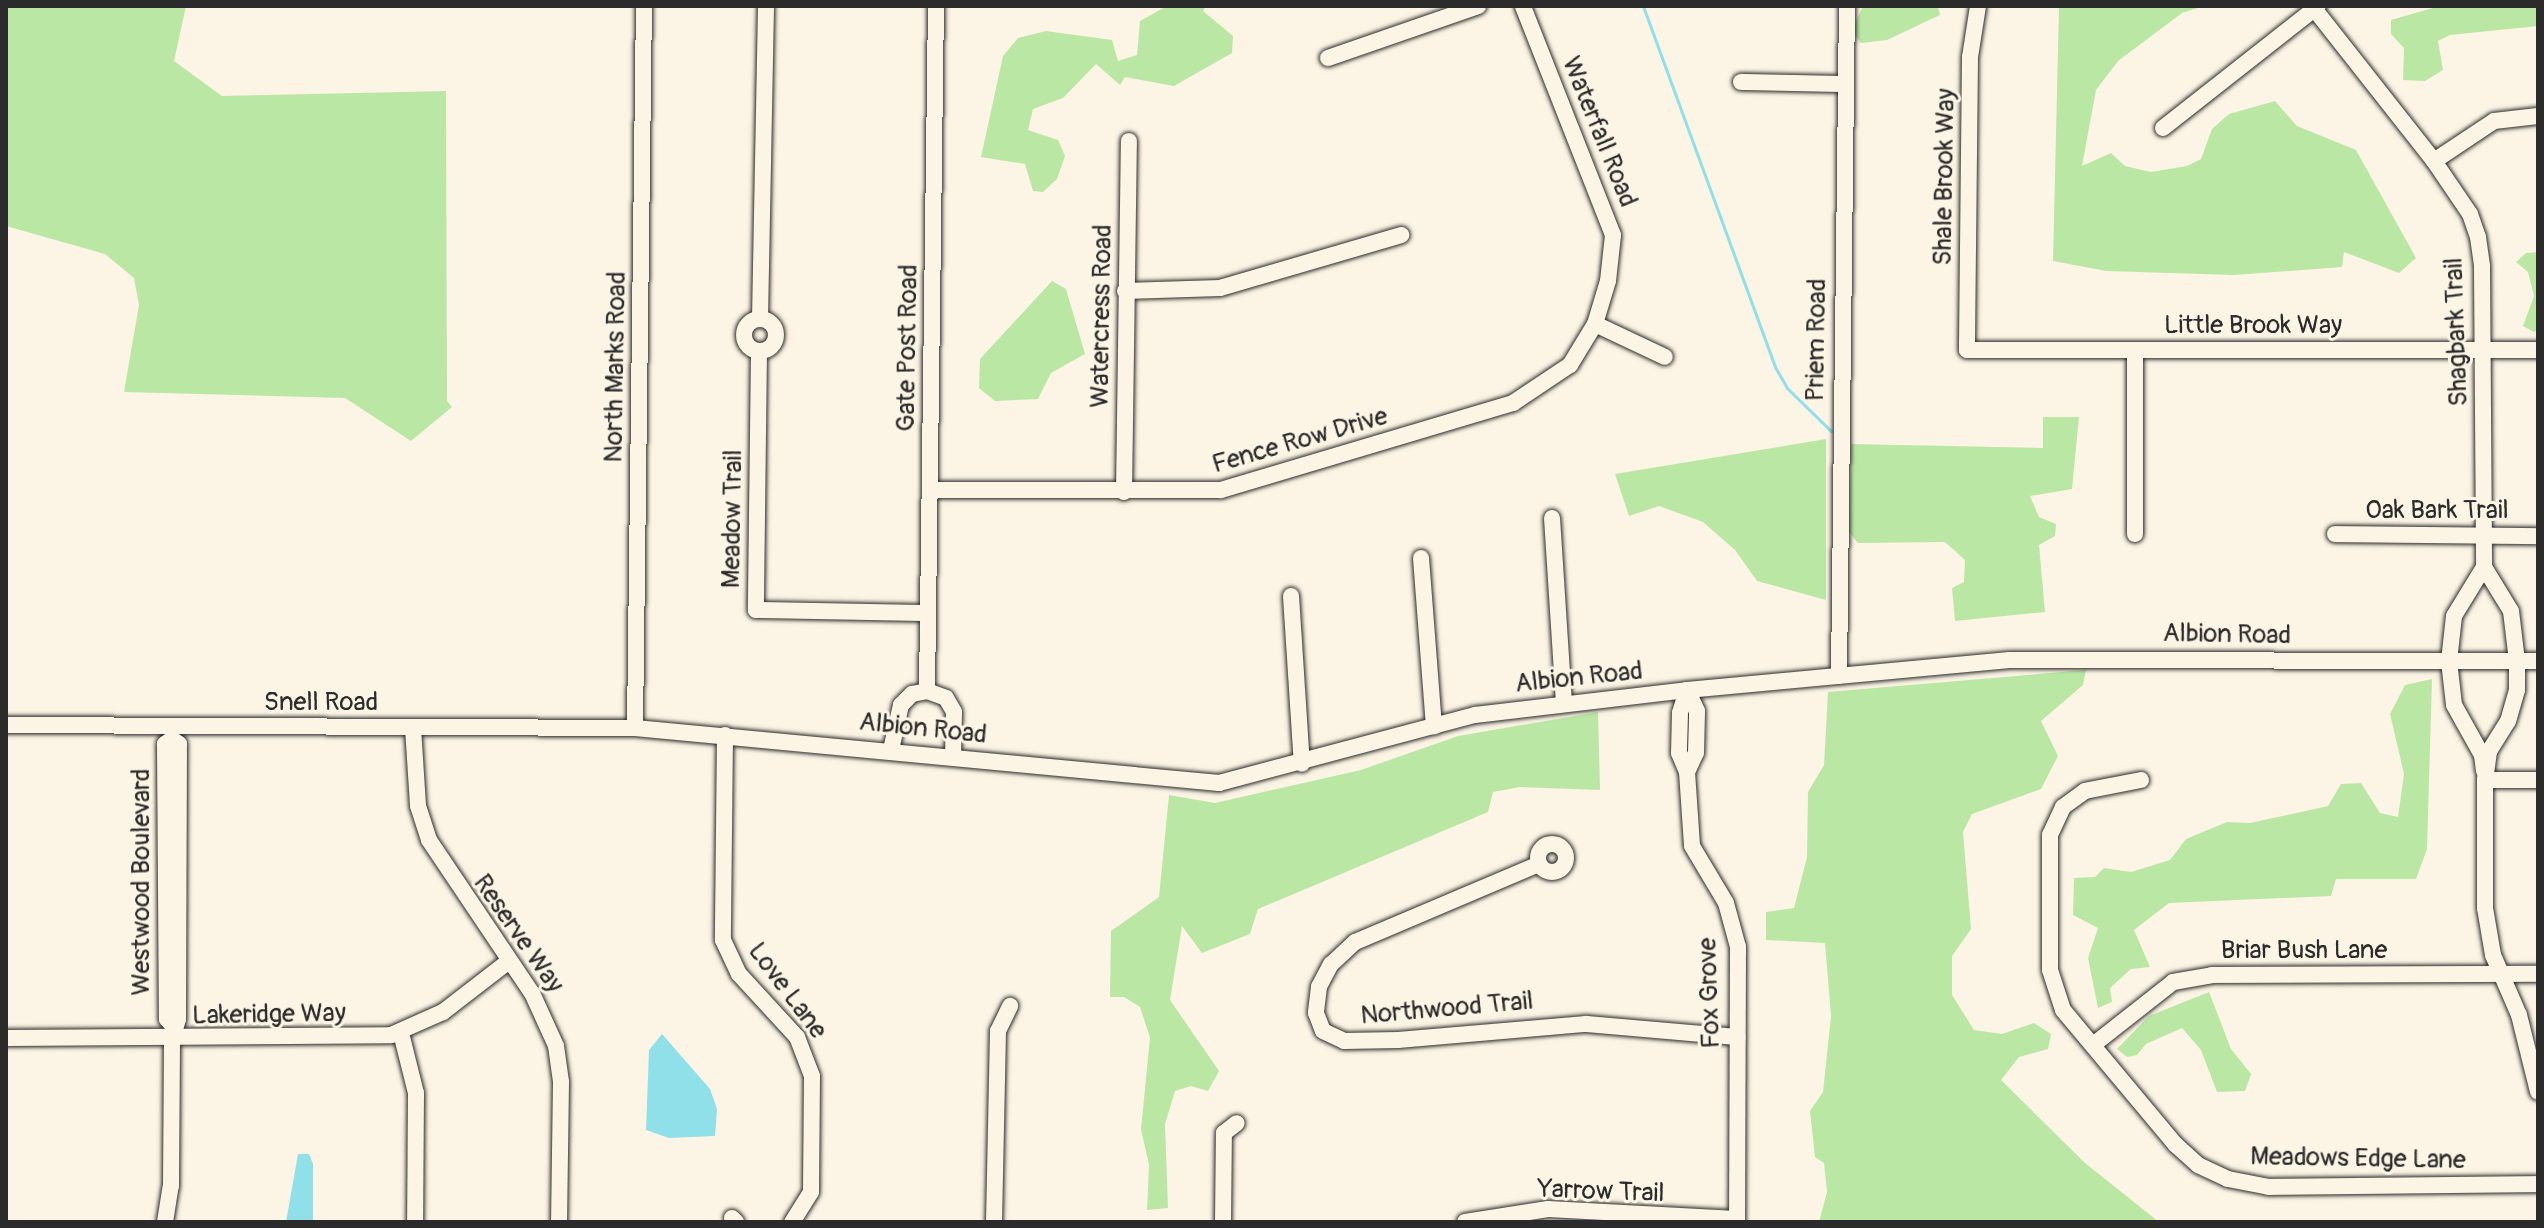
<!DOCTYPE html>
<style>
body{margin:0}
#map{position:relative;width:2544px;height:1228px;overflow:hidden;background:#fcf5e5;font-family:Pangolin,sans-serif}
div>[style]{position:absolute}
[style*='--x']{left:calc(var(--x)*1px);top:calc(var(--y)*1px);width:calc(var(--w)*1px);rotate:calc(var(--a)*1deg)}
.green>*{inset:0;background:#bbe7a4}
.water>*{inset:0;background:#8fe0e9}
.stream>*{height:3px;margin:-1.5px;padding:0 1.5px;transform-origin:1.5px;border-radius:1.5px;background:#8fe0e9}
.roads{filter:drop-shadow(0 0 2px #2b2b2b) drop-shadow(0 0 2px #2b2b2b)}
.minor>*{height:16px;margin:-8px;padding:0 8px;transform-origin:8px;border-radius:8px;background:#fcf5e5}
.minor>.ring{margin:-8px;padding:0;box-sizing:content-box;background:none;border:16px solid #fcf5e5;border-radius:50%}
span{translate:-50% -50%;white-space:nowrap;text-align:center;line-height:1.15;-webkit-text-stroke:6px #fcf5e5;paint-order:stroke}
.street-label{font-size:26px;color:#2b2b2b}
.frame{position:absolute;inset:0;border:8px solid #2b2b2b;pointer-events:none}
</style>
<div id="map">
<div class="green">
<i style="clip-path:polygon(6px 6px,186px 6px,174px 61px,222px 96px,446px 91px,447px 401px,452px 407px,411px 441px,345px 398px,124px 392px,139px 305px,134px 278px,105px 254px,6px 226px)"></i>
<i style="clip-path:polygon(1167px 6px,1206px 6px,1203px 11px,1233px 36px,1232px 53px,1174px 86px,1125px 77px,1120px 85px,1096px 64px,1063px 98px,1033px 109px,1028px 130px,1058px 140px,1065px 156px,1057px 179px,1043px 192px,1033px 191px,1025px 164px,981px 157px,1003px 56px,1018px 38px,1046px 31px,1112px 40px,1118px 61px,1137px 55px,1140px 21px)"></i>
<i style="clip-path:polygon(1863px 6px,1938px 6px,1940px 15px,1887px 40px,1861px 43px,1852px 30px)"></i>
<i style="clip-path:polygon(2059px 6px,2204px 6px,2182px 13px,2118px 61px,2096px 90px,2082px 166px,2111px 153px,2125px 166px,2151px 172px,2187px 166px,2201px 159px,2212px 129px,2229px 114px,2275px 101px,2297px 126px,2356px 150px,2416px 258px,2399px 273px,2344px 252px,2342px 267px,2234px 275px,2106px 271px,2053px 261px)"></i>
<i style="clip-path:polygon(2440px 6px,2538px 6px,2538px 26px,2450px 35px,2438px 41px,2443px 70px,2425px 81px,2403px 80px,2404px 48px,2391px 34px,2391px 20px)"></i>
<i style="clip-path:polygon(2538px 252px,2538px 330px,2534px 332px,2523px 326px,2534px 296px,2528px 272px,2516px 262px,2526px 253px)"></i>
<i style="clip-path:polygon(1052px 281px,1066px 289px,1085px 354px,1051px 373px,1038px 399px,995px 401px,979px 388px,980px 359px)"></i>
<i style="clip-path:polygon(2043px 417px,2079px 417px,2072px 489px,2030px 496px,2039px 517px,2056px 524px,2055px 536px,2039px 545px,2045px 612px,1955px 621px,1952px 588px,1964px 582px,1965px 560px,1945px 542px,1858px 543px,1849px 532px,1851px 444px,2043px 448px)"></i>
<i style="clip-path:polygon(1826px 439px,1826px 600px,1757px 581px,1735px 550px,1703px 522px,1659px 506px,1629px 516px,1615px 474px)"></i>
<i style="clip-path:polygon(2086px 670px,2083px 685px,2041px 721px,2058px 756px,2041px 789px,1972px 814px,1963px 832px,1971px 929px,1952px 956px,1952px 995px,1974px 1030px,2002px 1034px,2034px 1023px,2051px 1034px,2048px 1049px,2019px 1057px,2001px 1080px,2085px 1163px,2159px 1222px,1819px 1222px,1827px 1192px,1824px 1163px,1815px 1157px,1810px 1111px,1823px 1092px,1831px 1016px,1825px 943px,1766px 940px,1766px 912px,1794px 908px,1807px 857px,1808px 792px,1824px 765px,1828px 692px)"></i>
<i style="clip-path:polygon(2432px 679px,2427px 849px,2416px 879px,2336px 879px,2331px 896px,2169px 903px,2134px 930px,2150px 967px,2131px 969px,2110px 988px,2112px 1002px,2098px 1008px,2088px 958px,2098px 928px,2073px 915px,2074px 878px,2095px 877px,2104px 868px,2131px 872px,2170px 860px,2186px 839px,2227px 822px,2250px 823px,2328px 806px,2341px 784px,2361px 783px,2380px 813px,2398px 817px,2404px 774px,2390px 714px,2405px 685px)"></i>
<i style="clip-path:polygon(1598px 712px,1600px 790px,1520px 787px,1493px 792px,1488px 812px,1258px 909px,1250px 934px,1202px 953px,1182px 926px,1170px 1000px,1219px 1071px,1208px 1091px,1191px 1086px,1175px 1091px,1165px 1124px,1168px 1208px,1147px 1210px,1149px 1165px,1141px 1129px,1150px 1038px,1140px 1007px,1124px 997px,1110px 997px,1111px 931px,1159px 897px,1169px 795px,1215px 803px,1361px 770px,1458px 736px)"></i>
<i style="clip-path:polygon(2209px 992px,2231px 1049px,2251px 1074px,2245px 1091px,2217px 1092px,2201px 1050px,2182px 1028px,2146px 1044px,2137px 1055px,2127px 1057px,2117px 1049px,2149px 1016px)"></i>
</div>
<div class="water">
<i style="clip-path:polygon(662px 1034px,710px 1089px,717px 1109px,715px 1136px,669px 1138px,646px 1130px,649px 1050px)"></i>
<i style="clip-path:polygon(298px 1154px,309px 1154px,313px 1164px,313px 1222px,286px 1222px)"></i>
</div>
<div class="stream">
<i style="--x:1643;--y:6;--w:384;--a:69.9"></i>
<i style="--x:1775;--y:367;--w:24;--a:60"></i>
<i style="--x:1787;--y:388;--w:62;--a:44.3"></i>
</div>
<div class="roads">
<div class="minor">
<i style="--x:1978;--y:6;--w:52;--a:98.9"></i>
<i style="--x:1970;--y:57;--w:293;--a:90.6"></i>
<i style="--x:1967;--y:350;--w:571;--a:0"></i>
<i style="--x:2312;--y:6;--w:197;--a:51.8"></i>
<i style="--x:2434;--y:161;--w:64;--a:55.8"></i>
<i style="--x:2470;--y:214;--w:24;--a:71"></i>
<i style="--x:2478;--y:237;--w:30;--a:82"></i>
<i style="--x:2482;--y:267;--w:300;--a:89.6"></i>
<i style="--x:2484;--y:567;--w:52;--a:58.5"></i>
<i style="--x:2511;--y:611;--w:50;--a:83.2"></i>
<i style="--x:2517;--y:661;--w:29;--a:90"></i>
<i style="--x:2517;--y:690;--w:32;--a:106"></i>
<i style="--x:2508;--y:721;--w:36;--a:122"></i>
<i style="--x:2489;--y:752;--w:28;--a:98"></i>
<i style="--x:2485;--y:780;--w:128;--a:90"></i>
<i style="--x:2485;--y:908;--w:48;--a:80.3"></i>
<i style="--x:2493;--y:955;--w:65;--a:66.6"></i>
<i style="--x:2519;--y:1015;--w:79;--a:76.1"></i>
<i style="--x:1328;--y:58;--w:159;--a:-19.1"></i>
<i style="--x:1741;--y:82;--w:104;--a:1.1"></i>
<i style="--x:2163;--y:128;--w:197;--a:-38.2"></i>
<i style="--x:2434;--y:161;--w:72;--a:-33.7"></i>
<i style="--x:2494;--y:121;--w:44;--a:-6.5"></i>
<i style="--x:1125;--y:291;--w:95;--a:-1.8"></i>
<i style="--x:1220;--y:288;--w:189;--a:-16.3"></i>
<i class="ring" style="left:744px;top:319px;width:16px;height:16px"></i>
<i style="--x:760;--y:319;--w:313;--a:-88.9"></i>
<i style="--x:1595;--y:324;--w:77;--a:25.2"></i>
<i style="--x:759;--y:351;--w:259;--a:90.7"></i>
<i style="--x:756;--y:610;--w:172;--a:1"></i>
<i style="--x:930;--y:490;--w:291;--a:0"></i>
<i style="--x:1221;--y:490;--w:305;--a:-16.6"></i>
<i style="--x:1513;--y:403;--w:69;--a:-33.7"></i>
<i style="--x:1570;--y:365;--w:48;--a:-58.6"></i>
<i style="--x:1595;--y:324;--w:45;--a:-73.2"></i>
<i style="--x:1608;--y:281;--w:46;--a:-83.8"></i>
<i style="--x:1613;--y:235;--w:246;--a:-111.5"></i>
<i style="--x:1124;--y:492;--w:351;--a:-89.2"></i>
<i style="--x:1552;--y:518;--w:186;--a:86.3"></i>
<i style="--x:2135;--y:534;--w:184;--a:-90"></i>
<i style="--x:2335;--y:534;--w:203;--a:0.6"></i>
<i style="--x:1421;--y:558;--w:169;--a:85.6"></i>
<i style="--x:2484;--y:567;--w:57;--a:121.5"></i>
<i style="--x:2454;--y:616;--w:45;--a:96.3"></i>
<i style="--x:2449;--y:661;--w:44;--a:83.5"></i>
<i style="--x:2454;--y:705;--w:57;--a:60.8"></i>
<i style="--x:2482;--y:755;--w:16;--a:83"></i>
<i style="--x:1291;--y:596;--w:168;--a:86.3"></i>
<i style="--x:1839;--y:676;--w:670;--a:-89.32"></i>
<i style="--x:1687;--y:690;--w:24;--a:107"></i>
<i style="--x:1680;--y:713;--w:40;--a:91.4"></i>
<i style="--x:1679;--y:753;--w:21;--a:67"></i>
<i style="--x:1687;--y:772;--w:74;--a:86.1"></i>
<i style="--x:1692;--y:846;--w:66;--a:59.2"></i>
<i style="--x:1726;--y:903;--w:46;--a:74.7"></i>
<i style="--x:1738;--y:947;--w:275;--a:90.2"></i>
<i style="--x:927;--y:691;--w:685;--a:-89.25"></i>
<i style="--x:6;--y:725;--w:629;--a:0.27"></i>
<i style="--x:635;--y:728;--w:587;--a:5.38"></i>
<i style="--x:1219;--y:783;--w:265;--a:-14.9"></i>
<i style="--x:1475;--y:715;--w:213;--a:-6.7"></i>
<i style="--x:1687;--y:690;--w:324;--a:-5.3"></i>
<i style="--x:2010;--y:660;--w:528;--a:0.11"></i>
<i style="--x:413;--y:728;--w:78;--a:86.3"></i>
<i style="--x:418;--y:806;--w:36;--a:72"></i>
<i style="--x:429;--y:840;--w:184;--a:56.1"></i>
<i style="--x:532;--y:993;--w:58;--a:65.6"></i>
<i style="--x:556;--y:1046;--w:36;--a:82"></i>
<i style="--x:561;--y:1082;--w:140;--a:90.8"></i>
<i style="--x:635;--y:728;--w:722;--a:-89.29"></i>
<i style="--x:725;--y:735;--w:205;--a:90.6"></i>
<i style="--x:723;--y:940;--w:38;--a:65"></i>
<i style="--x:739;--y:974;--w:86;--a:47.4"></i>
<i style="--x:797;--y:1037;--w:42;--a:69"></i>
<i style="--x:812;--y:1076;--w:116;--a:90.5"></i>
<i style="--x:811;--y:1192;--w:36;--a:122"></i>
<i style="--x:891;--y:750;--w:46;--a:-77.5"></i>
<i style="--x:901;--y:705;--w:16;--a:-45"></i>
<i style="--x:912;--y:694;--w:15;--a:-11"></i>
<i style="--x:927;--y:691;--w:20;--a:20"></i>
<i style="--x:946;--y:698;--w:16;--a:60"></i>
<i style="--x:954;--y:712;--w:45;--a:91.3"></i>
<i style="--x:1687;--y:772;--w:21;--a:-65"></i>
<i style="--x:1696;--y:753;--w:42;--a:-88.6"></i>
<i style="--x:1697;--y:711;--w:23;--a:-115"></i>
<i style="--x:2141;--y:780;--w:57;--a:168.9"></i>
<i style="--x:2085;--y:791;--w:27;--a:144"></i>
<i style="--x:2063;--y:807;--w:31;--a:115"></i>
<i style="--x:2050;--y:835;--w:135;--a:90"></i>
<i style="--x:2050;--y:970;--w:42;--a:72"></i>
<i style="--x:2063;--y:1010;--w:176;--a:50.1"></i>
<i style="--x:2176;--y:1145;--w:30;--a:42"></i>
<i style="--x:2198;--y:1165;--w:33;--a:25"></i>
<i style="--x:2228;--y:1179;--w:42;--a:11"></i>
<i style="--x:2269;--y:1187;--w:269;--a:-0.6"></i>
<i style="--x:2485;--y:780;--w:53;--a:0"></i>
<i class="ring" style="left:1538px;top:844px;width:12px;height:12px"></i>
<i style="--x:1539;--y:864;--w:200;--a:157"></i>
<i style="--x:1355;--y:942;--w:33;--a:137"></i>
<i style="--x:1331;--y:964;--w:26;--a:118"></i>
<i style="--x:1319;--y:987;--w:26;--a:97"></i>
<i style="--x:1316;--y:1013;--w:19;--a:69"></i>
<i style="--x:1323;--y:1031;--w:23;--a:25"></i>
<i style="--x:1344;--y:1041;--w:54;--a:-1.1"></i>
<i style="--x:1398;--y:1040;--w:189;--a:-4.9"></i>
<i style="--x:1586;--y:1024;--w:152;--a:4.9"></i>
<i style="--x:401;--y:1033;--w:62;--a:76"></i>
<i style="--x:416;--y:1093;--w:129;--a:90.4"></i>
<i style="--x:6;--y:1038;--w:385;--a:-0.4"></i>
<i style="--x:391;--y:1035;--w:57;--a:-23.9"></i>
<i style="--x:443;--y:1012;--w:83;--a:-37.7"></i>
<i style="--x:2093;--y:1045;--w:102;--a:-38.2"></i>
<i style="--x:2173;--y:982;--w:40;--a:-10"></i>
<i style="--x:2212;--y:975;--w:326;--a:-0.2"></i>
<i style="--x:732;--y:1218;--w:6;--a:45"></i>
<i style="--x:165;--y:1222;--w:36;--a:-81"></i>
<i style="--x:171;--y:1186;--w:146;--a:-89.6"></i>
<i style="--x:172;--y:1040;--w:22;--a:-74"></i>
<i style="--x:178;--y:1019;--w:275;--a:-89.8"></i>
<i style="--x:179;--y:744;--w:9;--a:-144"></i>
<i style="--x:172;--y:739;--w:9;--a:144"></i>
<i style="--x:165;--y:744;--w:275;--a:89.6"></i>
<i style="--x:167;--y:1019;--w:9;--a:49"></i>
<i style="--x:994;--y:1222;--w:191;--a:-88.8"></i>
<i style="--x:998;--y:1031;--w:28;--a:-64"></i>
<i style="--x:1223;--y:1222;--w:89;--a:-89.4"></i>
<i style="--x:1224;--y:1133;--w:16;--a:-38"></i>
<i style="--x:1465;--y:1222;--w:84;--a:-8.9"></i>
<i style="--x:1548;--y:1209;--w:189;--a:3"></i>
</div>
</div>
<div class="street-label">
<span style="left:1599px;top:132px;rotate:68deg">Waterfall Road</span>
<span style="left:1945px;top:177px;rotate:-89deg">Shale Brook Way</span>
<span style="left:1102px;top:316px;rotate:-89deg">Watercress Road</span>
<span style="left:2253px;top:326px">Little Brook Way</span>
<span style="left:2457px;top:332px;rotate:-92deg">Shagbark Trail</span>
<span style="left:1817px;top:340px;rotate:-89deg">Priem Road</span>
<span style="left:908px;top:348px;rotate:-89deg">Gate Post Road</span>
<span style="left:616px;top:367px;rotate:-89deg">North Marks Road</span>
<span style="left:1300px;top:441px;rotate:-16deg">Fence Row Drive</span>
<span style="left:2437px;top:511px">Oak Bark Trail</span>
<span style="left:733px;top:519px;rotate:-89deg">Meadow Trail</span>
<span style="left:2227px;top:635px;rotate:1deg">Albion Road</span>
<span style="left:1579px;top:678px;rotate:-6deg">Albion Road</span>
<span style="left:321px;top:703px">Snell Road</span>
<span style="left:923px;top:729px;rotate:6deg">Albion Road</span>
<span style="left:142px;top:882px;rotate:-90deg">Westwood Boulevard</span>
<span style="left:518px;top:934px;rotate:55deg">Reserve Way</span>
<span style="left:2304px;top:951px">Briar Bush Lane</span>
<span style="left:787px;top:991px;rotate:53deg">Love Lane</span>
<span style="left:1710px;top:993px;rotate:-92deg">Fox Grove</span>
<span style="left:1447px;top:1009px;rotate:-5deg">Northwood Trail</span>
<span style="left:269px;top:1015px;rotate:-1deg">Lakeridge Way</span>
<span style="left:2358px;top:1159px;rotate:1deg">Meadows Edge Lane</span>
<span style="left:1601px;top:1192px;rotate:2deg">Yarrow Trail</span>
</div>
<div class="frame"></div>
</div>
